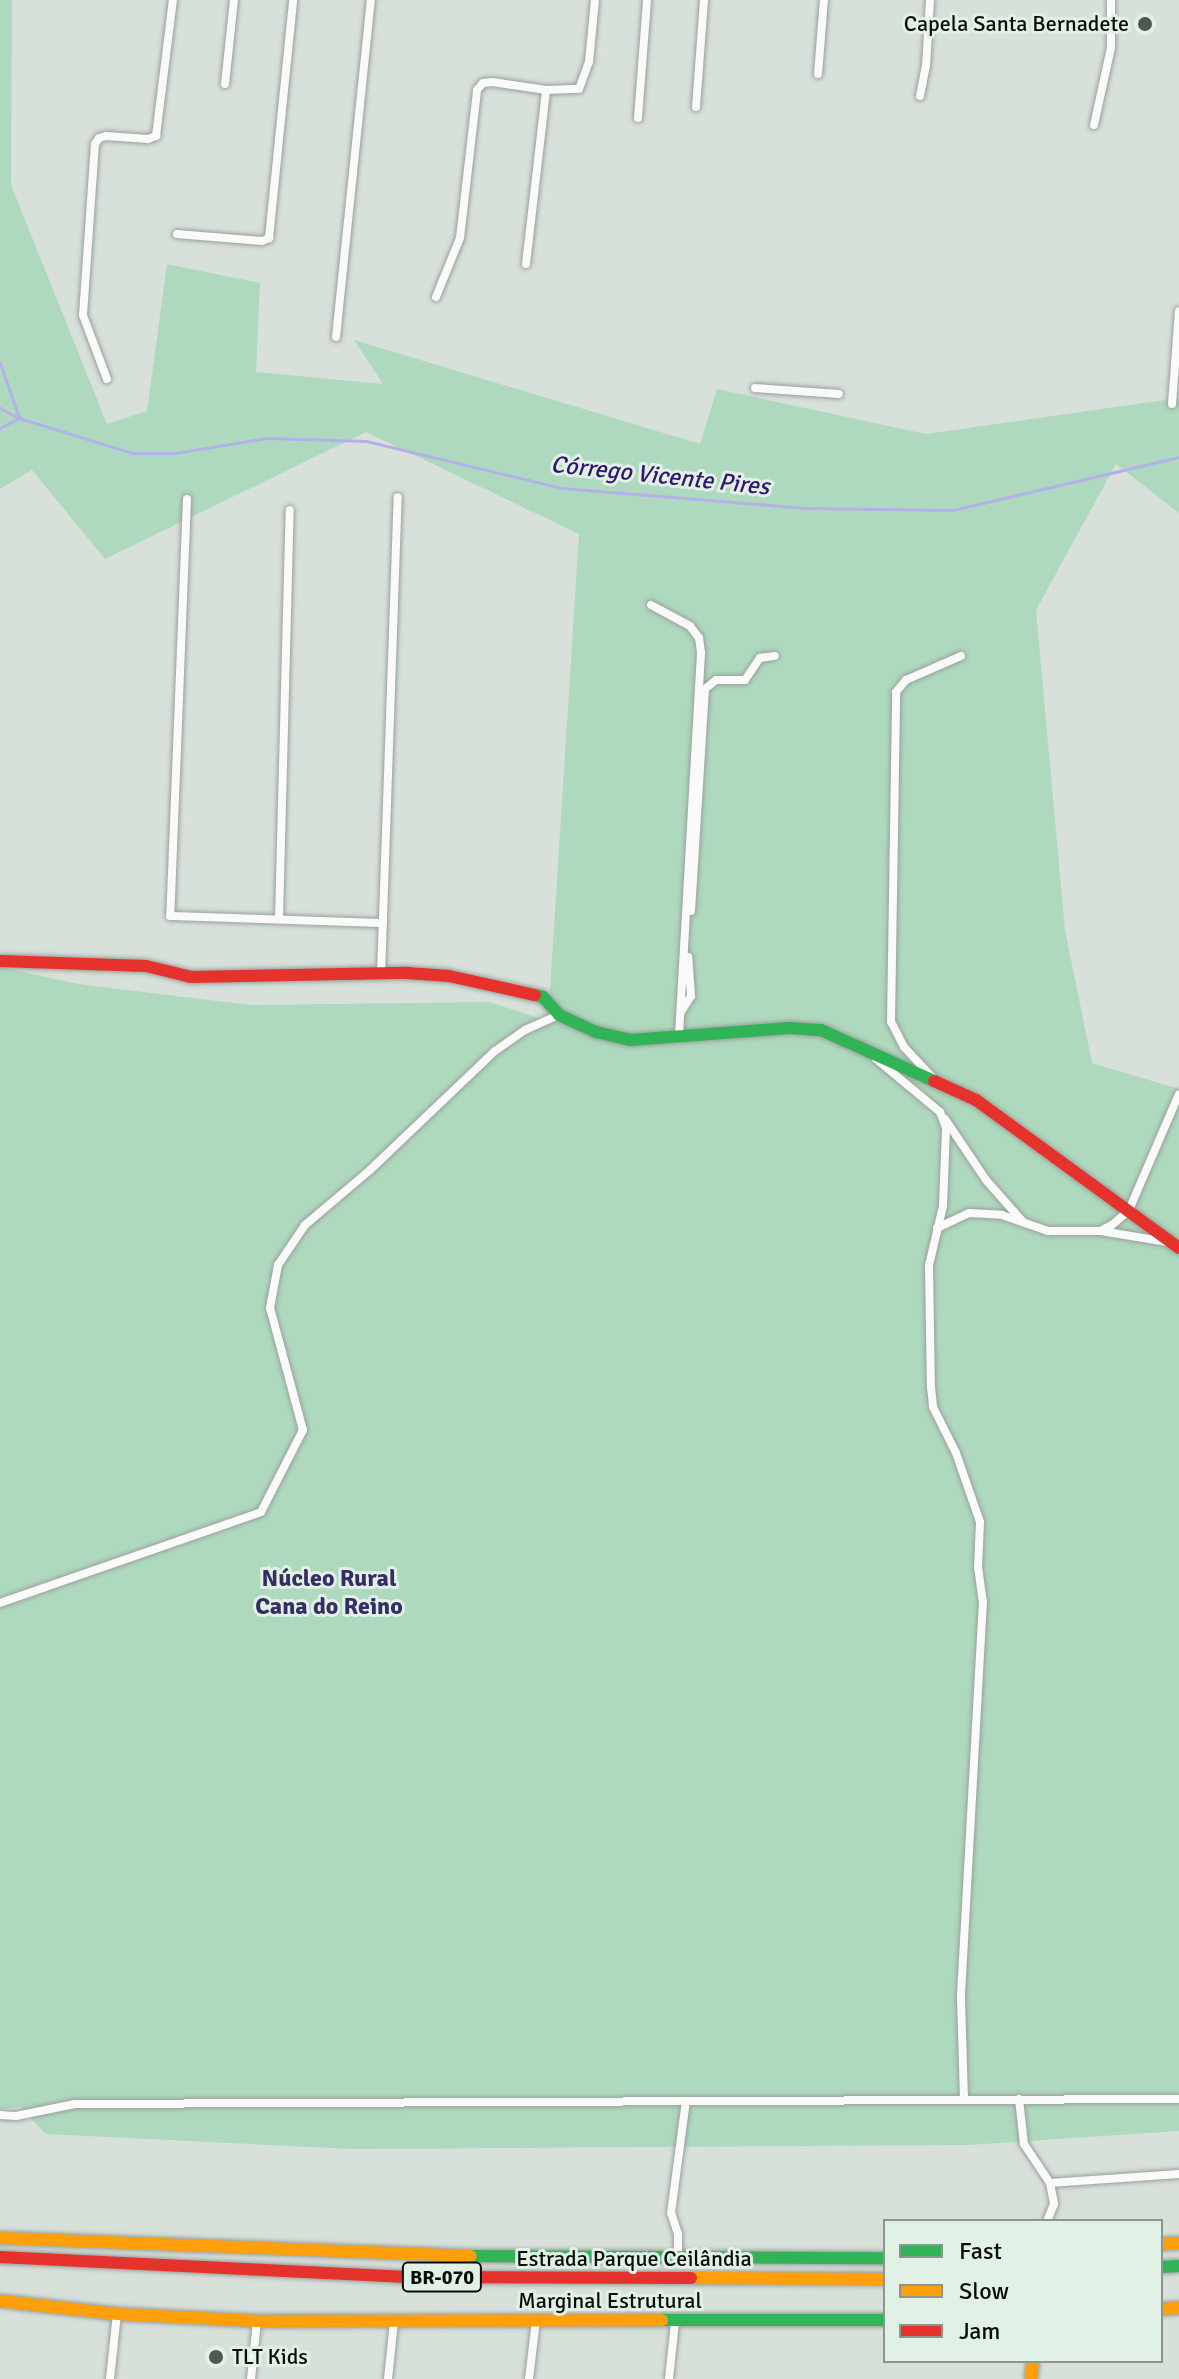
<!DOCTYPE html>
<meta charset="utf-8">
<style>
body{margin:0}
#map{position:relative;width:1179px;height:2379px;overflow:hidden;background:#d8e0da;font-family:Signika,sans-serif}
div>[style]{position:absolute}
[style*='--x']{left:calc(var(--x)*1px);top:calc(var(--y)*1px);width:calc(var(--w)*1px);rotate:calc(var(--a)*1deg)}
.green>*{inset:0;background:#aed9be}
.stream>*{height:3px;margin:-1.5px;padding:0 1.5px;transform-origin:1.5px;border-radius:1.5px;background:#b4b0ea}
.roads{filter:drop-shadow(0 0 2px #9aa09b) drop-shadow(0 0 2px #9aa09b)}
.street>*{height:8px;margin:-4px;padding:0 4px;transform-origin:4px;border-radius:4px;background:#f9faf9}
.fast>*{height:12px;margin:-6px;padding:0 6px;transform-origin:6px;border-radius:6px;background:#30b455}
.slow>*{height:12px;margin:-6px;padding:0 6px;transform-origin:6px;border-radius:6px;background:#ff9f0a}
.jam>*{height:12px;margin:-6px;padding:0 6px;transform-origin:6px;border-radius:6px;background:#e5322d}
.dots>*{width:22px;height:22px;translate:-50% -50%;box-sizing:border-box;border:4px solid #e1f1e6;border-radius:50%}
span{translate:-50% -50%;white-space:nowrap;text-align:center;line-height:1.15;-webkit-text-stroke:6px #e1f1e6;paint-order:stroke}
.shield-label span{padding:2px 6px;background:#e1f1e6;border:2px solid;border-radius:6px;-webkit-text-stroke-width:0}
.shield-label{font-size:20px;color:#080d0a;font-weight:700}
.poi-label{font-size:22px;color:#080d0a}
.right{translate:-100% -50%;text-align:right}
.left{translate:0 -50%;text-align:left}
.street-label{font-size:22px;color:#080d0a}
.water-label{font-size:24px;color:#321476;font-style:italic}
.neighbourhood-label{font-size:24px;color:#362c67;font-weight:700}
.legend{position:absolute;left:883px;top:2219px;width:280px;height:144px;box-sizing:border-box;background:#e1f1e6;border:2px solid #8a968e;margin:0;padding:10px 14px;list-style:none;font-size:24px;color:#080d0a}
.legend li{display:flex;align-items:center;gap:16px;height:40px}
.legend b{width:40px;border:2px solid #8a968e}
</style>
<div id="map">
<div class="green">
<i style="clip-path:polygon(0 0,12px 0,11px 185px,107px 424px,147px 411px,167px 264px,260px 283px,256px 372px,383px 384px,354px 340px,700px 444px,717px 389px,926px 434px,1179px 398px,1179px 513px,1116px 464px,1036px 610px,1065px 930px,1092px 1063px,1179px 1089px,1179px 2131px,969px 2145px,353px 2149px,46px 2134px,20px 2107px,0 2109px,0 967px,78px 984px,250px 1005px,489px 1002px,548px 1021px,579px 534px,366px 432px,105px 559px,32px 470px,0 489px)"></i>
</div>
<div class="stream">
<i style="--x:0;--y:363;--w:58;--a:70.9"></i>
<i style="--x:0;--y:408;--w:21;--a:28"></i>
<i style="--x:0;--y:428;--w:21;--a:-28"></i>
<i style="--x:19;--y:418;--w:118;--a:17.2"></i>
<i style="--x:132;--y:453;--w:43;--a:0"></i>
<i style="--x:175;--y:453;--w:93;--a:-9.3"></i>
<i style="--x:267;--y:438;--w:99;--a:1.7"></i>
<i style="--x:366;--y:441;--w:202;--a:13.5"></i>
<i style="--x:562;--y:488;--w:242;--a:4.7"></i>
<i style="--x:803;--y:508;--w:150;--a:0.8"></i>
<i style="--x:953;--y:510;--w:232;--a:-13.2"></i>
</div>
<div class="roads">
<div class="street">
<i style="--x:818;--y:74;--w:74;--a:-85.4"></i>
<i style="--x:225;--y:84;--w:84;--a:-83.9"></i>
<i style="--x:920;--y:96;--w:31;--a:-79"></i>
<i style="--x:926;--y:66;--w:66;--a:-86.5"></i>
<i style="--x:696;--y:107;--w:107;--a:-85.7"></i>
<i style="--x:638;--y:118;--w:118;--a:-85.6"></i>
<i style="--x:1094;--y:125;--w:79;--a:-77.6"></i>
<i style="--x:1111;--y:48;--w:48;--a:-90"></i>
<i style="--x:177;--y:234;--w:85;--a:4.7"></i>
<i style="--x:262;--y:241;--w:8;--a:-23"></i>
<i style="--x:269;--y:238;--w:239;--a:-84.2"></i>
<i style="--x:526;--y:264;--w:175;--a:-83.4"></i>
<i style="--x:436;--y:297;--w:64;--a:-67.9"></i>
<i style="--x:460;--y:238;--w:149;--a:-83.4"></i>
<i style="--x:477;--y:90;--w:9;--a:-49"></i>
<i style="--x:483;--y:83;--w:9;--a:-6"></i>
<i style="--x:492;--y:82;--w:55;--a:8.4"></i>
<i style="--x:546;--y:90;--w:33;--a:-2"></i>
<i style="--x:579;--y:89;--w:29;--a:-70"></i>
<i style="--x:589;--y:62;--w:62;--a:-84.5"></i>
<i style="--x:336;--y:337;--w:339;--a:-84.1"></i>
<i style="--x:107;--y:379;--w:68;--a:-110.6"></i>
<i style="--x:83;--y:315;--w:171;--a:-86"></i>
<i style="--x:95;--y:144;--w:7;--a:-56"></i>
<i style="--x:99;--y:138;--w:7;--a:-16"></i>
<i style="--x:106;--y:136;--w:42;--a:4.1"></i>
<i style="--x:148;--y:139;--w:9;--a:-21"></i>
<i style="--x:156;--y:136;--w:137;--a:-82.9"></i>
<i style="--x:755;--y:388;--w:84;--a:4.1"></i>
<i style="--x:1172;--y:404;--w:93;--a:-85.7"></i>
<i style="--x:187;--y:499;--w:417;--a:92.3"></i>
<i style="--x:170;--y:916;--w:213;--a:1.9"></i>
<i style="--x:651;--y:605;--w:44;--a:28.3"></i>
<i style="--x:690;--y:626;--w:15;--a:53"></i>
<i style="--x:699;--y:638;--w:15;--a:82"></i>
<i style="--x:701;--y:653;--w:384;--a:93.3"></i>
<i style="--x:691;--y:911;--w:222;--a:-86.4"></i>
<i style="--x:705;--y:689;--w:14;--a:-39"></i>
<i style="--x:716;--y:680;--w:29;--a:0"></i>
<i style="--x:745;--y:680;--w:27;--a:-56"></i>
<i style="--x:760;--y:658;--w:15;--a:-8"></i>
<i style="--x:279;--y:918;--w:408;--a:-88.5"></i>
<i style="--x:381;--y:975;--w:478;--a:-88"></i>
<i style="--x:681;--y:1012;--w:19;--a:-58"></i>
<i style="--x:691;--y:996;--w:39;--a:-94"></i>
<i style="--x:876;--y:1059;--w:83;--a:39.6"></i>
<i style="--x:940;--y:1112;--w:17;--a:69"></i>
<i style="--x:946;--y:1128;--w:78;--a:92.2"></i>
<i style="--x:943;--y:1206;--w:61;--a:103.3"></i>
<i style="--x:929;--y:1265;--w:122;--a:89.1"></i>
<i style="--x:931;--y:1387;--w:20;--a:84"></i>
<i style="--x:933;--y:1407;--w:51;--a:63.4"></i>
<i style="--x:956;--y:1453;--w:73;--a:70.8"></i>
<i style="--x:980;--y:1522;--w:45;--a:92.5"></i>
<i style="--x:978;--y:1567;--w:34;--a:82"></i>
<i style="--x:983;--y:1601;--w:398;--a:93.2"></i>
<i style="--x:961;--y:1998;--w:100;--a:88.3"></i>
<i style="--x:933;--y:1078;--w:42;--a:-133.1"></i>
<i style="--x:904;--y:1047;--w:28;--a:-117"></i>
<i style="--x:891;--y:1022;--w:330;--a:-89.1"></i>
<i style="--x:896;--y:692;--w:16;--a:-50"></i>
<i style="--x:906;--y:680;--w:60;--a:-23.6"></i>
<i style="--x:945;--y:1119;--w:73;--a:56.1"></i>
<i style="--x:986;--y:1180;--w:56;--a:48.6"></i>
<i style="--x:937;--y:1228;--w:35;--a:-25"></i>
<i style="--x:969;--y:1213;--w:33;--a:3"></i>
<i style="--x:1002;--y:1215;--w:49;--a:19.2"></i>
<i style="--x:1048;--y:1231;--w:52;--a:0"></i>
<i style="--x:1100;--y:1231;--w:13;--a:-27"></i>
<i style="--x:1112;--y:1225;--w:23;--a:-41"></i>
<i style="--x:1129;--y:1210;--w:126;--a:-66.7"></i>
<i style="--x:1101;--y:1231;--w:67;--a:9.5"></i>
<i style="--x:0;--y:1603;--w:276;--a:-19.2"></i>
<i style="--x:261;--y:1512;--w:92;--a:-62.9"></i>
<i style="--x:303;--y:1430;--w:126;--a:-105.1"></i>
<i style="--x:270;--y:1308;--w:44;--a:-79.5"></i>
<i style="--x:278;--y:1265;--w:48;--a:-56"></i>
<i style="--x:305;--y:1225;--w:85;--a:-40.2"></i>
<i style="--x:370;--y:1170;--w:173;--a:-43.6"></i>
<i style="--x:495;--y:1051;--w:37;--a:-35"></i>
<i style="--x:525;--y:1030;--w:37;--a:-24"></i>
<i style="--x:1019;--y:2099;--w:45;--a:83.7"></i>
<i style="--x:1024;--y:2144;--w:47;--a:56.3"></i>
<i style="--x:1050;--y:2183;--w:21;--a:79"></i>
<i style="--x:1054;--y:2204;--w:18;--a:112"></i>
<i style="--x:0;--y:2115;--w:16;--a:4"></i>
<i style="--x:16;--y:2116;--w:60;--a:-11.5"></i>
<i style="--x:75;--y:2104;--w:1104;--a:-0.26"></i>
<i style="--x:1050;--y:2183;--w:129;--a:-4"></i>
<i style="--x:678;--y:2258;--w:24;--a:-90"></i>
<i style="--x:678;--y:2234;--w:22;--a:-108"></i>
<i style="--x:671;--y:2213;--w:113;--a:-82.4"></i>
<i style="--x:110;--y:2379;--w:65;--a:-83.9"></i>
<i style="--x:251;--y:2379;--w:58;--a:-84.1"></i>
<i style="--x:388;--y:2379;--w:57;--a:-84"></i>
<i style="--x:529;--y:2379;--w:59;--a:-83.2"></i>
<i style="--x:669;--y:2379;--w:57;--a:-84"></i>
</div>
<div class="fast">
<i style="--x:535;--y:995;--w:8;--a:14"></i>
<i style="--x:543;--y:997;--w:24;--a:48"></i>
<i style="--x:559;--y:1015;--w:41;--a:24.7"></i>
<i style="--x:596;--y:1032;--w:35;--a:13"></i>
<i style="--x:630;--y:1040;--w:160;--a:-4.3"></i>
<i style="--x:790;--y:1028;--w:31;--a:4"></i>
<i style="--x:821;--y:1030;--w:124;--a:24.3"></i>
<i style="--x:471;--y:2256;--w:414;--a:0.3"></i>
<i style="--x:1161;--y:2267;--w:18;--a:-3"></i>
<i style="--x:662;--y:2320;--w:223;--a:0"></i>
</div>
<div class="slow">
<i style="--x:0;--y:2238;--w:471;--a:2.2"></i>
<i style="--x:1161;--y:2244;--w:18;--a:-3"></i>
<i style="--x:691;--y:2278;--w:194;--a:0.3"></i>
<i style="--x:0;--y:2301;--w:118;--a:6.3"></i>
<i style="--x:117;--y:2314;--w:140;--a:2.9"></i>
<i style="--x:257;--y:2321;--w:405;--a:-0.1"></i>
<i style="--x:1161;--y:2309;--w:18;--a:-3"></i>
<i style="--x:1031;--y:2379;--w:18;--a:-84"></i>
</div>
<div class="jam">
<i style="--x:0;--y:961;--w:146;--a:2"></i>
<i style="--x:146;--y:966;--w:46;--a:13.7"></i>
<i style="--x:191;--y:977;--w:216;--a:-1.1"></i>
<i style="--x:407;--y:973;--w:42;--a:4.1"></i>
<i style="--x:449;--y:976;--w:88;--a:12.5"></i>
<i style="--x:934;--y:1081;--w:46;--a:24.3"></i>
<i style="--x:976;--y:1100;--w:251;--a:36.1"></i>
<i style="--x:0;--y:2257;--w:413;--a:2.8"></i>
<i style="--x:413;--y:2277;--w:278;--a:0.2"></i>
</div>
</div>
<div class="dots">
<i style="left:1145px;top:24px;background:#515753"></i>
<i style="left:216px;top:2357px;background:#515753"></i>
</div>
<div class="shield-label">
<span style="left:442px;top:2277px">BR-070</span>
</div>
<div class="poi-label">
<span class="right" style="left:1129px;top:24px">Capela Santa Bernadete</span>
<span class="left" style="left:232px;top:2357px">TLT Kids</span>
</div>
<div class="street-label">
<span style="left:634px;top:2259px">Estrada Parque Ceilândia</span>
<span style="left:610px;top:2301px">Marginal Estrutural</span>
</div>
<div class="water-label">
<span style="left:660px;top:476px;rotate:6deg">Córrego Vicente Pires</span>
</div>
<div class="neighbourhood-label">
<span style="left:329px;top:1593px">Núcleo Rural<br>Cana do Reino</span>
</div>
<ul class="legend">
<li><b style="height:10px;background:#30b455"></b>Fast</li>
<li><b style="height:10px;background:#ff9f0a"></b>Slow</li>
<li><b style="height:10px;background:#e5322d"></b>Jam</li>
</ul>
</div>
